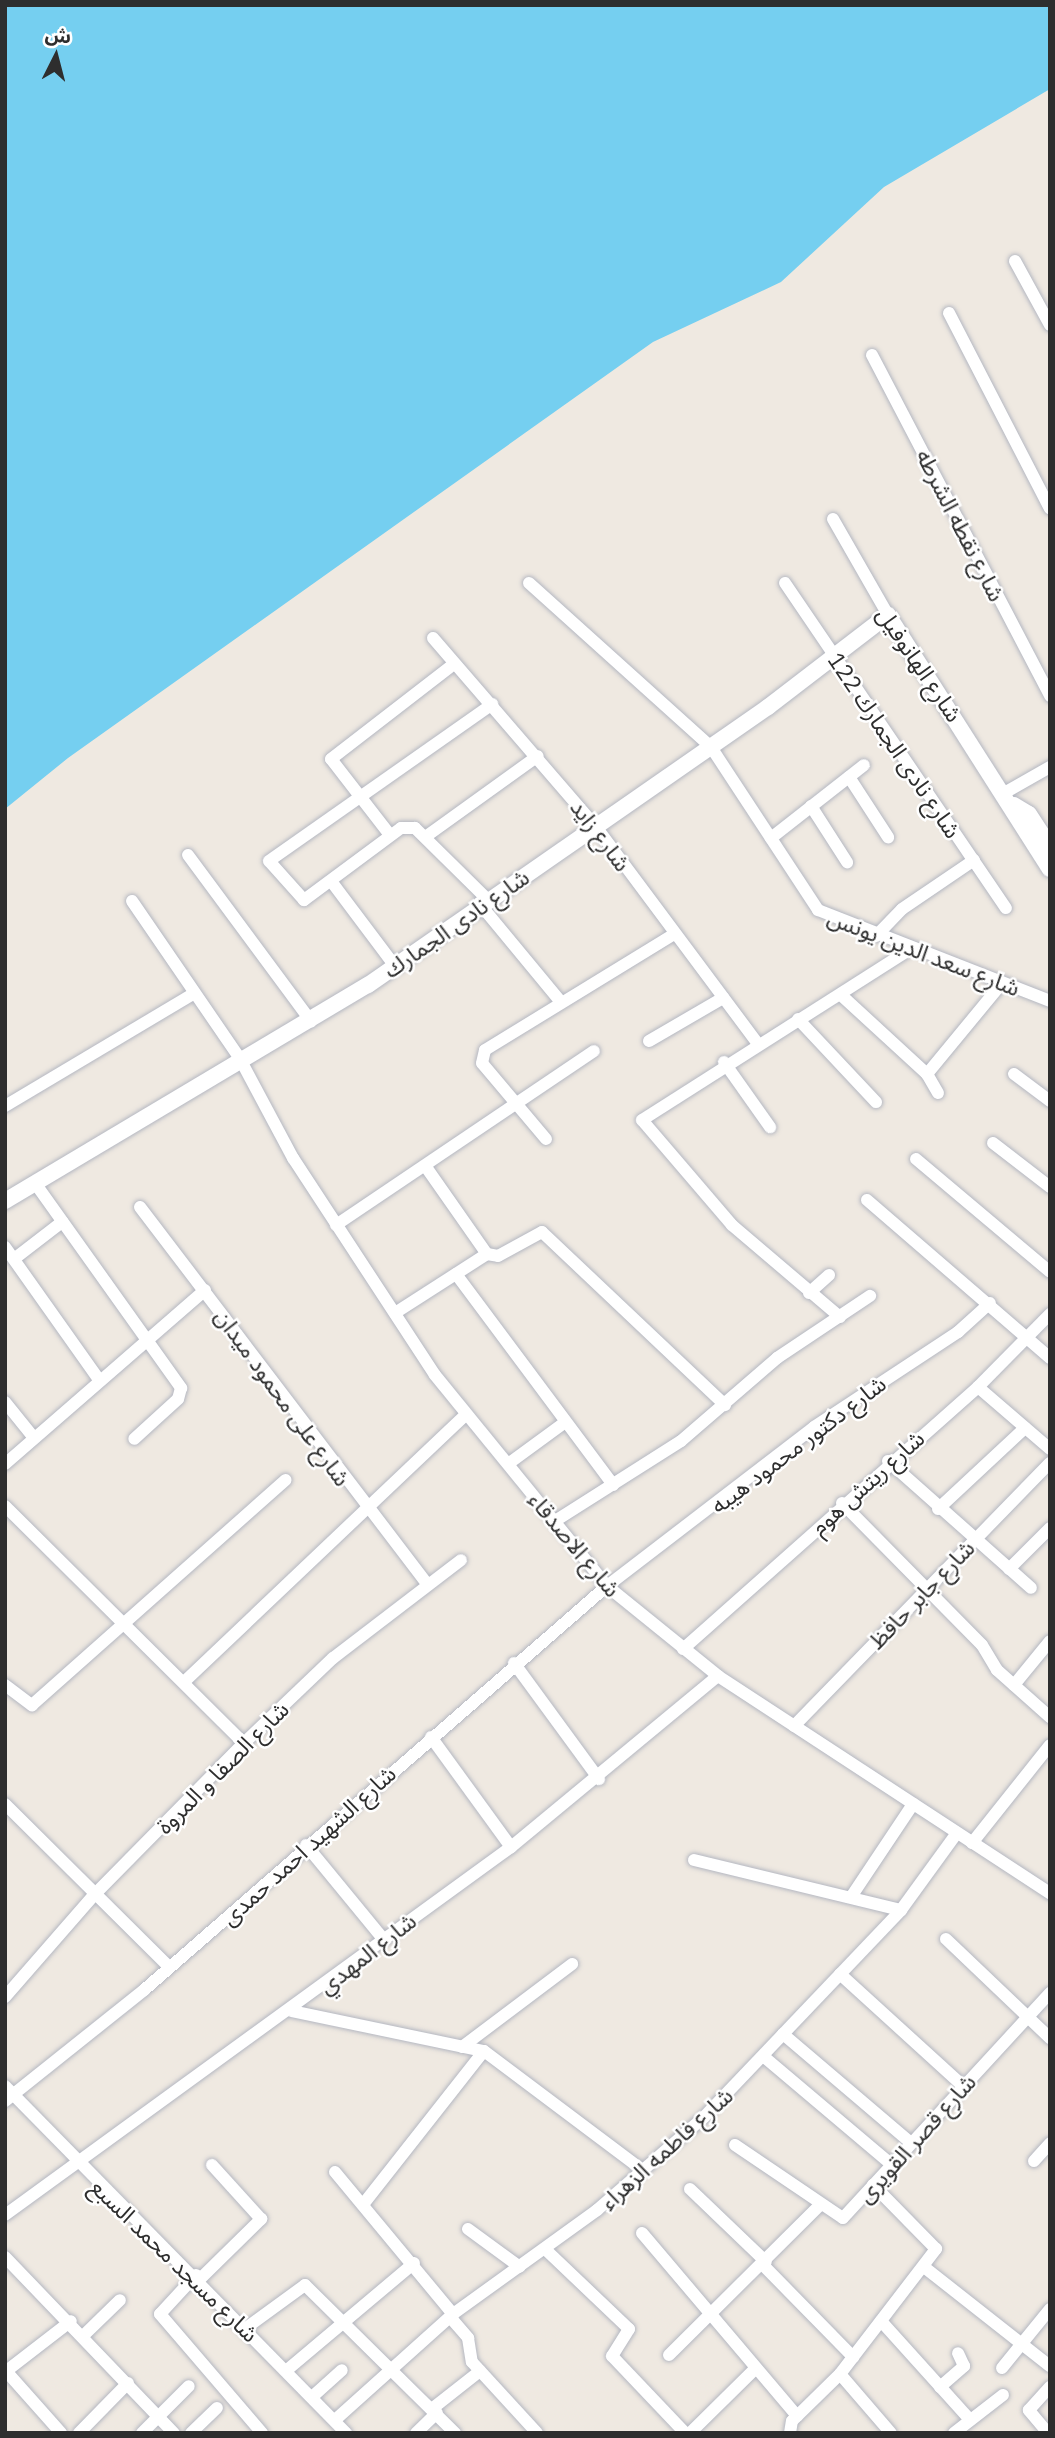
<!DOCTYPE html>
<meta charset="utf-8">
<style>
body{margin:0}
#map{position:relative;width:1055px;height:2438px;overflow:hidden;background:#efe9e1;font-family:"IBM Plex Sans","Noto Sans Arabic",sans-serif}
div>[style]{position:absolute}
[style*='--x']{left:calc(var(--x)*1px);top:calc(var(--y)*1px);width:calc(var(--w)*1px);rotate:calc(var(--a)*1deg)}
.water>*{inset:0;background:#75cff0}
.roads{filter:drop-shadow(0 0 2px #b4b7c1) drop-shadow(0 0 2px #b4b7c1)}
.minor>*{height:12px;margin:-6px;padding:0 6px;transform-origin:6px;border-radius:6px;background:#fff}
.tertiary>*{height:16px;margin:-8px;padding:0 8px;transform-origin:8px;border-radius:8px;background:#fff}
span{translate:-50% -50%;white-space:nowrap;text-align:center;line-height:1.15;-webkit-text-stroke:5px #fff;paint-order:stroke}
.street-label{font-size:23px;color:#2e2e2e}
.frame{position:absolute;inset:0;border:7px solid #2e2e2e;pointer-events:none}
.north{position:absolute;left:21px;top:21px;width:70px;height:70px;-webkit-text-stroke:5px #fff;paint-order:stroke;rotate:6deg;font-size:19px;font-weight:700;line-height:28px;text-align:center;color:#2e2e2e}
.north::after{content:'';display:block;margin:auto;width:24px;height:32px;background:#2e2e2e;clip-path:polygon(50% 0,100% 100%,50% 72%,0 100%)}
</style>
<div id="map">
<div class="water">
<i style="clip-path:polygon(5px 5px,1050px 5px,1050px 89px,884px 187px,781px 282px,653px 342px,68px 758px,5px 809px)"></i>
</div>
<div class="roads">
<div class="minor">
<i style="--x:1015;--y:261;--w:73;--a:61.3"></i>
<i style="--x:949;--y:313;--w:220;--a:62.7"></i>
<i style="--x:872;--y:355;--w:385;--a:62.4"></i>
<i style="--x:833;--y:519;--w:111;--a:60.2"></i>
<i style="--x:529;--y:583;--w:245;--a:42"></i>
<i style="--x:711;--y:747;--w:195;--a:56.7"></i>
<i style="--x:818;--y:910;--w:249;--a:21.4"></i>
<i style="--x:785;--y:583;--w:393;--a:55.8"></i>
<i style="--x:433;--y:638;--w:251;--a:49.2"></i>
<i style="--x:597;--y:828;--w:266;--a:53.3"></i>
<i style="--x:849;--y:777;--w:72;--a:57"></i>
<i style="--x:1006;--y:792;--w:51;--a:-29.6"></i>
<i style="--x:811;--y:806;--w:67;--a:57.3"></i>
<i style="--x:390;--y:835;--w:96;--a:-127.8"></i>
<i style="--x:331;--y:759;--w:150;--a:-37.7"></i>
<i style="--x:428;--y:835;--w:135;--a:-35.7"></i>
<i style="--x:771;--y:838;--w:118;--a:-38.1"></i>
<i style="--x:188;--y:855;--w:207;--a:53.5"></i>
<i style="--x:331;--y:881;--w:105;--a:53.1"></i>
<i style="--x:486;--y:898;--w:100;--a:-135.4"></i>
<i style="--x:415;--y:828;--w:14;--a:180"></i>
<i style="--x:401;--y:828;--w:121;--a:143.4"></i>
<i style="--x:304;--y:900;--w:52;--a:-131.9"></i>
<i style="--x:269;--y:861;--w:273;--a:-35.1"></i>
<i style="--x:132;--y:901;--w:189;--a:55.6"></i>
<i style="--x:239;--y:1057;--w:115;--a:61.9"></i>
<i style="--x:293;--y:1158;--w:259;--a:56.8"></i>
<i style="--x:435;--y:1375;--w:272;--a:50.8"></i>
<i style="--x:607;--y:1586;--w:143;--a:39"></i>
<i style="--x:718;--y:1676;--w:397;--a:33.2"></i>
<i style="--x:479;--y:903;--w:127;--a:50.4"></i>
<i style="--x:876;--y:936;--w:37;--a:-46"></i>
<i style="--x:902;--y:909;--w:87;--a:-34.2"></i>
<i style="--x:841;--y:995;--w:117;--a:42.6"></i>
<i style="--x:927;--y:1074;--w:22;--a:60"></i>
<i style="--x:798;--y:1019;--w:114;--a:46.8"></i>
<i style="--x:649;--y:1041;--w:86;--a:-30.2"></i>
<i style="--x:724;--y:1062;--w:80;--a:54.7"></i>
<i style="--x:927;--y:1074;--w:118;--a:-50.5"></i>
<i style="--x:1014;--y:1074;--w:45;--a:36.9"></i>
<i style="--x:5;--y:1106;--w:219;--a:-30.8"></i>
<i style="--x:546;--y:1139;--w:99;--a:-130.1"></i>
<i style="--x:482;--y:1063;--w:13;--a:-77"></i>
<i style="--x:485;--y:1050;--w:222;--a:-31.5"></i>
<i style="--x:993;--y:1143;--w:72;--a:37.7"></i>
<i style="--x:916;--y:1159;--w:175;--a:40.1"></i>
<i style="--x:426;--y:1167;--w:106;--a:55"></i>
<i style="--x:487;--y:1254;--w:11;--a:10"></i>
<i style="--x:498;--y:1256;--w:50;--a:-28.6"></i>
<i style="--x:542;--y:1232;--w:252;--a:43.4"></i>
<i style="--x:35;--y:1183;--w:252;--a:54.5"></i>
<i style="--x:181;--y:1388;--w:11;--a:105"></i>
<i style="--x:178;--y:1399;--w:59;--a:137.7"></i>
<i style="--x:867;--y:1200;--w:242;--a:40.8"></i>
<i style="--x:140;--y:1207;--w:475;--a:52.7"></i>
<i style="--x:336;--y:1225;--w:311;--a:-34"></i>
<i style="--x:5;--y:1247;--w:163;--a:54.7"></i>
<i style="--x:14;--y:1259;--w:61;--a:-37.6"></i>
<i style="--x:456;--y:1274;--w:263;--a:53.3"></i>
<i style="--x:809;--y:1293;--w:27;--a:-42"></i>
<i style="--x:395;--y:1313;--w:109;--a:-32.7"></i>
<i style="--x:840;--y:1317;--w:142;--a:-139.6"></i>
<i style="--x:732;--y:1225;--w:138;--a:-130.6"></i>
<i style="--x:642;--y:1120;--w:317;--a:-32.5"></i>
<i style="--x:978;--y:1387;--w:95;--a:40.7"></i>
<i style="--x:5;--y:1402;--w:46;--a:51.1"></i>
<i style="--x:888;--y:1461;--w:191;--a:41.6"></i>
<i style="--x:5;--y:1464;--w:265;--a:-41"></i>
<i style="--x:508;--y:1464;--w:69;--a:-36.2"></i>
<i style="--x:842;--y:1503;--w:199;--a:45.4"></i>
<i style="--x:982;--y:1645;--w:29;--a:59"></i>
<i style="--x:997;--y:1670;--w:71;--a:41.6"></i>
<i style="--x:5;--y:1506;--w:337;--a:44.8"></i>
<i style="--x:938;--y:1509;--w:119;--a:-43"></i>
<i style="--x:555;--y:1521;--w:149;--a:-32.4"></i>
<i style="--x:681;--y:1441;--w:127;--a:-40.8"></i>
<i style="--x:777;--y:1358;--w:112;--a:-33.7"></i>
<i style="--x:1009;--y:1569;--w:58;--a:-45"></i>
<i style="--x:683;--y:1649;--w:395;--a:-41.6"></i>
<i style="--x:978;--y:1387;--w:103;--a:-45.4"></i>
<i style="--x:514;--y:1663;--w:144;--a:53.8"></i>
<i style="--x:185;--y:1681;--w:386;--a:-43.5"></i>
<i style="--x:5;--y:1685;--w:34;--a:37"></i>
<i style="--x:32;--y:1705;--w:339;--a:-41.6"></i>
<i style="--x:1014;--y:1685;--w:57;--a:-50.7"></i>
<i style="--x:794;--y:1726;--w:367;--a:-45.8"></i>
<i style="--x:431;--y:1737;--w:136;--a:54"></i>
<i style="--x:5;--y:1804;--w:231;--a:44.8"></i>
<i style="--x:972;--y:1843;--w:125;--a:-51.5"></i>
<i style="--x:306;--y:1845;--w:123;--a:50.6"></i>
<i style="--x:694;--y:1860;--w:213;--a:13.6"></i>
<i style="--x:851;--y:1897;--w:112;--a:-56.3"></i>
<i style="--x:946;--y:1939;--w:144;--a:43.6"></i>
<i style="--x:840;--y:1974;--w:166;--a:42.3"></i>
<i style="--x:5;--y:1997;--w:137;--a:-48.9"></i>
<i style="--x:95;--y:1894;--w:212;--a:-45.4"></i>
<i style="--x:244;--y:1743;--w:123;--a:-43.7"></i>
<i style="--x:333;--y:1658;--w:161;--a:-37.4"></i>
<i style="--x:292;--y:2011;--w:196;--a:11.8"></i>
<i style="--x:484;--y:2051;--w:196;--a:36.9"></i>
<i style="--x:783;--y:2034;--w:167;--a:40.4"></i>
<i style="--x:462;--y:2047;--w:138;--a:-37"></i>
<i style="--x:763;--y:2056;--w:167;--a:40.2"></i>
<i style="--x:5;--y:2086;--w:487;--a:45.5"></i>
<i style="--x:5;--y:2101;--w:178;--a:-38.6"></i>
<i style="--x:144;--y:1990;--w:614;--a:-41.11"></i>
<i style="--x:607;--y:1586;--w:261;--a:-37.5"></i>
<i style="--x:814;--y:1427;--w:173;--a:-33.4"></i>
<i style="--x:958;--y:1332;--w:43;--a:-42.2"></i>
<i style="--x:735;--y:2145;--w:130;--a:34.1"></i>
<i style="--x:843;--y:2218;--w:306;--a:-47.4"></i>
<i style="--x:1034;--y:2161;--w:24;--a:-48"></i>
<i style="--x:335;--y:2172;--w:185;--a:50.3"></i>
<i style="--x:690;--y:2189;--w:105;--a:43.8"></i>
<i style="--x:365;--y:2202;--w:192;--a:-51.8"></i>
<i style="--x:5;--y:2215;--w:626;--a:-36.03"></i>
<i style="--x:511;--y:1847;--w:268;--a:-39.6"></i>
<i style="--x:468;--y:2229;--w:64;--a:36.2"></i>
<i style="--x:642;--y:2233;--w:240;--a:49.7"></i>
<i style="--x:545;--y:2249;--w:116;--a:43.6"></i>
<i style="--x:629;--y:2329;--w:32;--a:122"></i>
<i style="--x:612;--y:2356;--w:106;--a:46.5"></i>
<i style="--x:5;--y:2257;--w:244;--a:46.2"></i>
<i style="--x:763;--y:2265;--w:129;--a:45.6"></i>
<i style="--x:924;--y:2267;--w:160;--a:38.2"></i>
<i style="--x:196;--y:2275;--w:53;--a:132.7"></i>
<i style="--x:160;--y:2314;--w:157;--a:49.4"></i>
<i style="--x:200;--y:2279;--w:86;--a:-44.5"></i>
<i style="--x:261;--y:2219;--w:73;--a:-132.2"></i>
<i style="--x:450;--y:2317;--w:28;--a:49"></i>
<i style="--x:468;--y:2338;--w:24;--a:81"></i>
<i style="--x:472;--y:2362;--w:96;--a:47.5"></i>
<i style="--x:881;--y:2321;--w:133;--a:48"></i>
<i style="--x:246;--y:2328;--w:73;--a:-36.1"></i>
<i style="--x:305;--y:2285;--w:211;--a:44.6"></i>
<i style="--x:84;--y:2335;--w:50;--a:-44.2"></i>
<i style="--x:669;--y:2355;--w:211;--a:-44.8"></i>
<i style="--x:1002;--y:2368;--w:76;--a:-50.9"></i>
<i style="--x:287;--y:2370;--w:166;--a:-40.1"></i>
<i style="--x:6;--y:2371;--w:83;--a:48.4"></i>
<i style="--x:5;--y:2372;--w:83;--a:-37.7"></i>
<i style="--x:840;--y:2374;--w:78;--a:49.2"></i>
<i style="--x:940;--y:2387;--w:32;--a:-41"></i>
<i style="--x:964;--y:2366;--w:14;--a:-115"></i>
<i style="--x:312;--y:2397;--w:40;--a:-42"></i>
<i style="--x:433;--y:2408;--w:60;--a:-38.2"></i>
<i style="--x:335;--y:2420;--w:159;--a:-41.9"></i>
<i style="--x:453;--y:2314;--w:178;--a:-35.8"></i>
<i style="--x:597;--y:2210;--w:142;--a:-41"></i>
<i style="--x:704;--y:2117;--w:286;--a:-46.4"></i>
<i style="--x:901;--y:1910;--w:95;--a:-54"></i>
<i style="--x:79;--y:2433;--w:70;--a:-45.6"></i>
<i style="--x:142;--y:2433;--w:66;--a:-45"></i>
<i style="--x:191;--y:2433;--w:36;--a:-44"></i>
<i style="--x:416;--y:2433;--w:29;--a:-44"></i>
<i style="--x:690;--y:2433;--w:91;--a:-44.6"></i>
<i style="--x:790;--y:2433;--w:12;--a:-81"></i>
<i style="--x:792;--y:2421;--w:67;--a:-44.4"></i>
<i style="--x:840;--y:2374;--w:158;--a:-52.5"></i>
<i style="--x:936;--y:2249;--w:90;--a:-134.5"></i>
<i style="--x:954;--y:2433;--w:62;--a:-37.8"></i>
<i style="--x:1048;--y:2433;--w:30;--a:-130"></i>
<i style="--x:1029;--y:2410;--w:31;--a:-48"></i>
</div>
<div class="tertiary">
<i style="--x:1014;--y:805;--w:17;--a:31"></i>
<i style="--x:1029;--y:814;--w:38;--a:57"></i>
<i style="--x:5;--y:1201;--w:422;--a:-30.8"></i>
<i style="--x:368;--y:985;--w:487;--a:-34.8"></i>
<i style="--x:768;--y:707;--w:151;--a:-37.5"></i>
<i style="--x:888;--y:615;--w:301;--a:57.5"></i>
</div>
</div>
<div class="street-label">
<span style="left:961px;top:525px;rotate:63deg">شارع نقطه الشرطه</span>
<span style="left:920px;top:664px;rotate:56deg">شارع الهانوفيل</span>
<span style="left:895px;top:745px;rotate:56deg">شارع نادى الجمارك 122</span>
<span style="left:601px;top:835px;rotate:53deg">شارع زايد</span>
<span style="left:456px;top:923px;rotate:-35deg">شارع نادى الجمارك</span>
<span style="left:924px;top:952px;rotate:21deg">شارع سعد الدين يونس</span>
<span style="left:283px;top:1397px;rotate:54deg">شارع على محمود ميدان</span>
<span style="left:798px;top:1444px;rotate:-37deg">شارع دكتور محمود هيبه</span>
<span style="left:867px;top:1482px;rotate:-42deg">شارع ريتش هوم</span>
<span style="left:575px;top:1544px;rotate:50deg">شارع الاصدقاء</span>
<span style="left:921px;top:1594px;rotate:-46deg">شارع جابر حافظ</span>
<span style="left:222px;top:1767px;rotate:-45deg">شارع الصفا و المروة</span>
<span style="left:308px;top:1845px;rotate:-42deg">شارع الشهيد احمد حمدى</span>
<span style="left:367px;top:1953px;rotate:-38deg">شارع المهدي</span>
<span style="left:916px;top:2138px;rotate:-48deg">شارع قصر القويرى</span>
<span style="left:666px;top:2148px;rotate:-42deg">شارع فاطمه الزهراء</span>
<span style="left:175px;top:2260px;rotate:44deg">شارع مسجد محمد السبع</span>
</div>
<div class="frame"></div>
<div class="north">ش</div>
</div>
